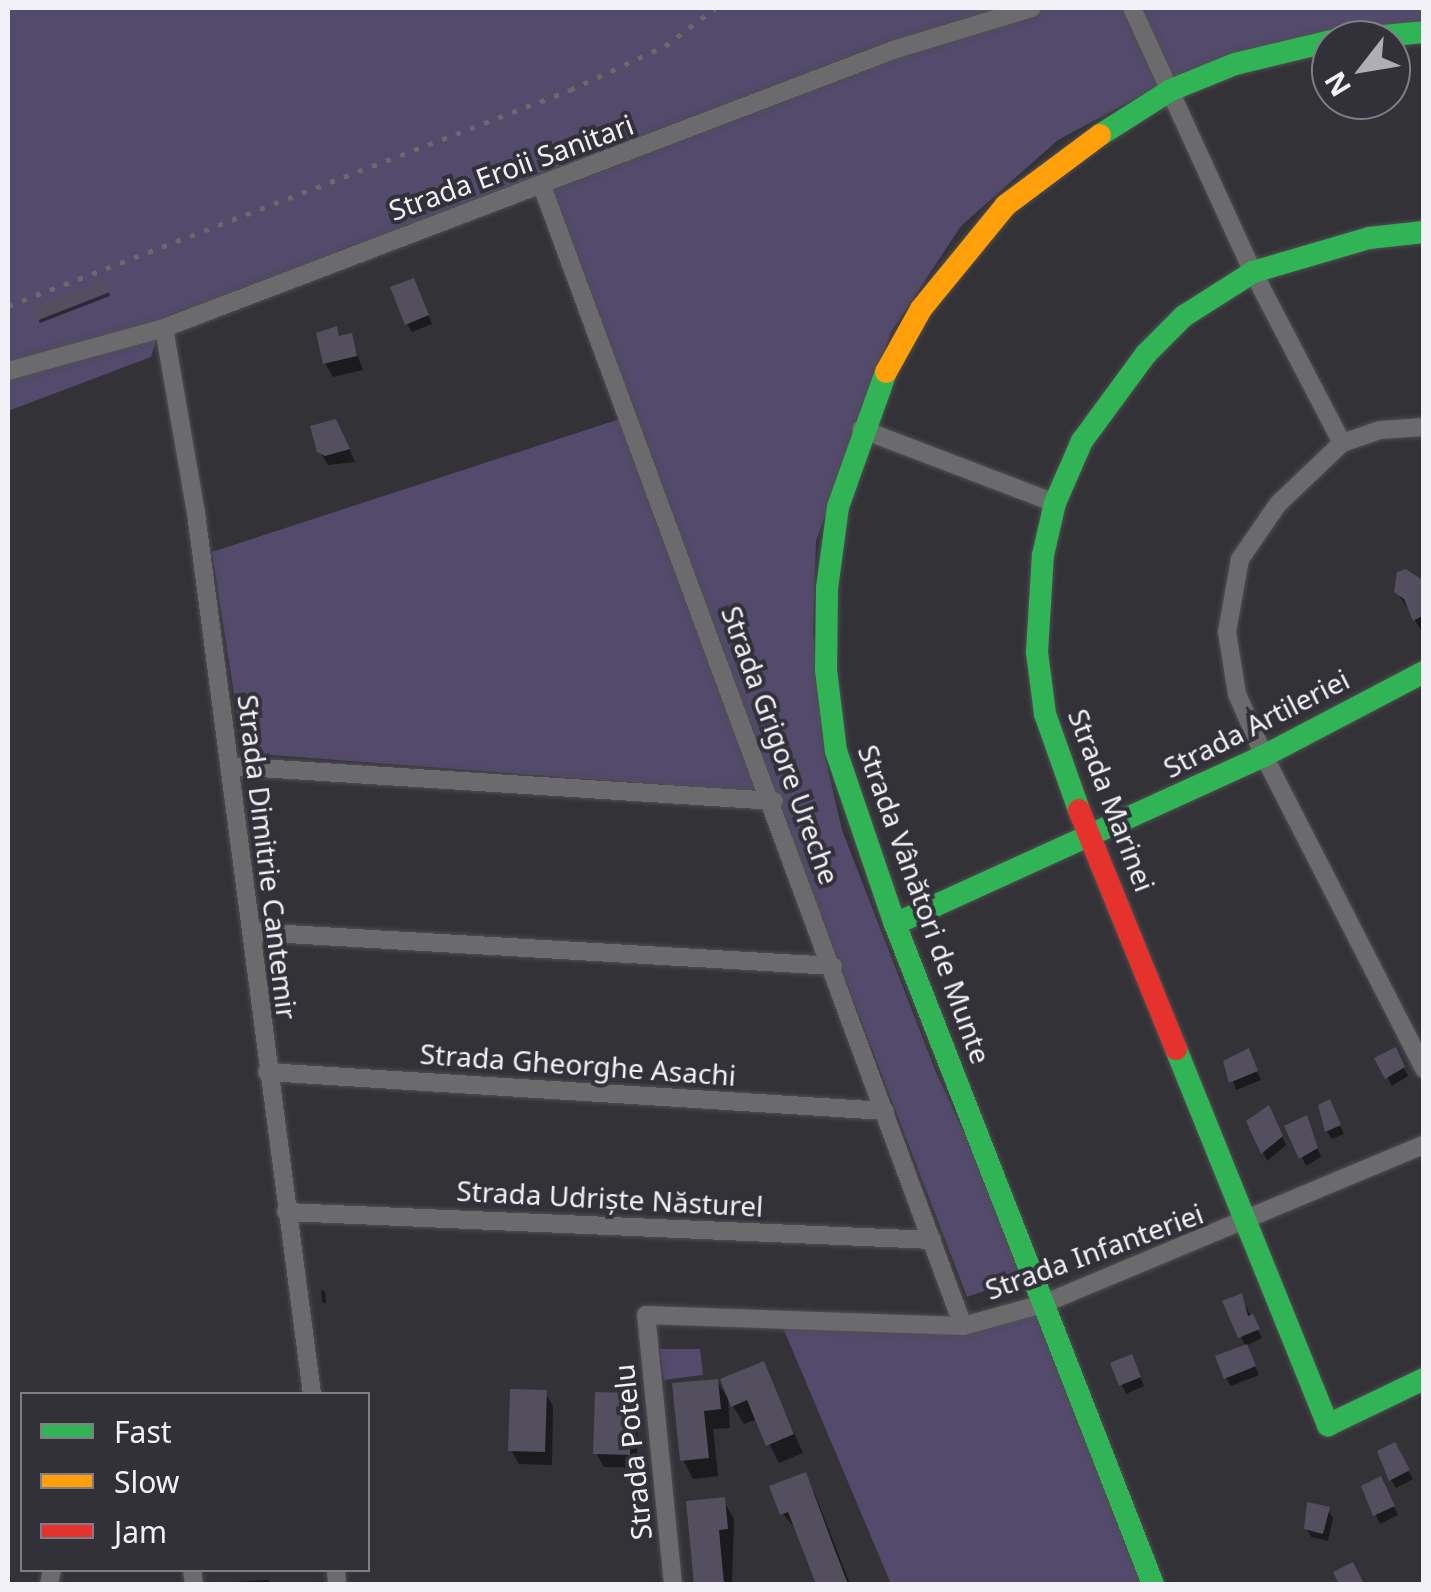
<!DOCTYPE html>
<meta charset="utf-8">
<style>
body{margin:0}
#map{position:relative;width:1431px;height:1592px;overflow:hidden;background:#333237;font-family:"Noto Sans",sans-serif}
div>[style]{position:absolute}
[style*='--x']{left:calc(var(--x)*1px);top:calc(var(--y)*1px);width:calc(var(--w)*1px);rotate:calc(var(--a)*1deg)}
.green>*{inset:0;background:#534a6c}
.shadow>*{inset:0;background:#0007}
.building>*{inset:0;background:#534f5e}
.roads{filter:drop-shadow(0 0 2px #4f4e52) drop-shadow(0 0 2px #4f4e52)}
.street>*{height:18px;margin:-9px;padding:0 9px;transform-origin:9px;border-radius:9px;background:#6b6b6e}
.fast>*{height:22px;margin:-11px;padding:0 11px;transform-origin:11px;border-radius:11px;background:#30b455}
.slow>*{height:22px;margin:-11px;padding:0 11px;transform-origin:11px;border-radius:11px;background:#ff9f0a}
.jam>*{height:22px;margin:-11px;padding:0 11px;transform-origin:11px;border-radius:11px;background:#e5322d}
.rail>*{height:5px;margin-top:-2.5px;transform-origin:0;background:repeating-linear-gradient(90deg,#6a696d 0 5px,transparent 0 15px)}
span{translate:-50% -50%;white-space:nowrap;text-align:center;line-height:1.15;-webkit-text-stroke:8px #323039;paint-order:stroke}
.street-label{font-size:28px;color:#f2f1f7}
.frame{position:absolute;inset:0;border:10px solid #f2f1f7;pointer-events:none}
.legend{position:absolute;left:20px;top:1392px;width:350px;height:180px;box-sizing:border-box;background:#323039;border:2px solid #7f7d85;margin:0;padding:12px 18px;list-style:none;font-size:30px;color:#f2f1f7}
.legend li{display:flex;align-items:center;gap:20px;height:50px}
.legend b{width:50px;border:2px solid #7f7d85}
.north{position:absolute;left:1311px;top:20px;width:100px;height:100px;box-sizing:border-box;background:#323039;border:2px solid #7f7d85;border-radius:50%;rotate:239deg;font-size:28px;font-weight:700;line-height:40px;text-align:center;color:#f2f1f7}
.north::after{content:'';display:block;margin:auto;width:35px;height:45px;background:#afaeb4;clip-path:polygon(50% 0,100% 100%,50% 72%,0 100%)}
</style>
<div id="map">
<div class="green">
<i style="clip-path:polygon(8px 8px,1423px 8px,1423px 43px,1339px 36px,1157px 87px,1058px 140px,961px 226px,891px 332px,816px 541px,813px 631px,824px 752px,842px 830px,936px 1072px,1029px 1275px,967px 1297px,774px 793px,243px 753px,212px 552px,635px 414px,541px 183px,162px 322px,151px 357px,8px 411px)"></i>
<i style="clip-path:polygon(1044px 1311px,1150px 1584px,891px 1584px,781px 1323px,970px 1333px)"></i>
<i style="clip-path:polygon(660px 1349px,700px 1349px,703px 1375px,664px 1380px)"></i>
</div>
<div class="shadow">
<i style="clip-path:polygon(104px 282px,110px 296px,40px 323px,34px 310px)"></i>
<i style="clip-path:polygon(418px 289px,432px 324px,412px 332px,407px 324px)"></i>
<i style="clip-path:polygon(336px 329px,341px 338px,350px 336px,363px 370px,333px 377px,325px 363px)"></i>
<i style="clip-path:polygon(343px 435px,355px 462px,328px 465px,320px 451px)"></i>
<i style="clip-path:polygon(1424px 585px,1424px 632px,1423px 633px,1397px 592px)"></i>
<i style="clip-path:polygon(1395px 1051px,1408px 1076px,1392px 1086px,1378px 1059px)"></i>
<i style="clip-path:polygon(1252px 1060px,1261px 1080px,1236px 1090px,1226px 1062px)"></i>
<i style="clip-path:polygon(1333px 1111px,1344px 1134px,1332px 1139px,1327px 1131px)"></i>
<i style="clip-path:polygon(1273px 1116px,1286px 1145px,1267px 1161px,1249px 1122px)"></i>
<i style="clip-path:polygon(1306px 1118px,1321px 1157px,1306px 1166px,1288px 1127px)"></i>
<i style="clip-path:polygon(321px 1289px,325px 1292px,326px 1304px,322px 1302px)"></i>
<i style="clip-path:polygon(1241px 1296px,1262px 1338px,1246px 1346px,1259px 1375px,1231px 1386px,1226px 1378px,1246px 1347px,1226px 1302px)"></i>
<i style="clip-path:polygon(763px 1364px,803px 1453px,779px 1463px,757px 1419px,744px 1424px,733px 1406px)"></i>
<i style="clip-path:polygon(1113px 1364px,1135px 1365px,1144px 1386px,1126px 1394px)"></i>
<i style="clip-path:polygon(717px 1382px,728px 1398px,730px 1428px,713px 1429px,718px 1476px,693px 1479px,683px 1460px,675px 1386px)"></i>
<i style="clip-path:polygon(545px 1392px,553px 1406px,552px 1465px,519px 1464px,511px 1450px)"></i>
<i style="clip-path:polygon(630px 1395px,638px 1409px,637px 1468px,604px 1467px,596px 1453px)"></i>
<i style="clip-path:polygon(1394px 1445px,1413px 1479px,1396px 1488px,1391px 1480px)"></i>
<i style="clip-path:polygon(805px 1475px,815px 1494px,850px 1584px,819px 1584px,798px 1531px,783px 1514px,772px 1487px)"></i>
<i style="clip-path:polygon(1380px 1480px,1398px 1515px,1380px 1524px,1364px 1488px)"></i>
<i style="clip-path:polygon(723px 1500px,734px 1519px,732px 1584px,696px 1584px,689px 1503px)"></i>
<i style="clip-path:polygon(1328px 1510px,1333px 1518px,1328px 1541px,1311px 1537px,1306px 1528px)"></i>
<i style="clip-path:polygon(268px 1580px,270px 1584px,235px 1584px,235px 1582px)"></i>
</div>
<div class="building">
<i style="clip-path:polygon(414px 278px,429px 315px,405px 325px,390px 287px)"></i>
<i style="clip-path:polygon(105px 279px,110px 292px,36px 321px,31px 308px)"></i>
<i style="clip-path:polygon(337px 326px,339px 336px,352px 333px,357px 356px,323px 364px,316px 333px)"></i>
<i style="clip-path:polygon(336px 419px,350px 449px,325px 456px,317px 452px,310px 426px)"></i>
<i style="clip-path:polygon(1406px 569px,1424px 581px,1424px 615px,1413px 621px,1404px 599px,1394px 592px,1397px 572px)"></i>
<i style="clip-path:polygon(1396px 1047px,1405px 1067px,1385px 1079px,1374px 1058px)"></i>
<i style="clip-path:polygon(1249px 1048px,1258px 1071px,1229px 1083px,1223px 1061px)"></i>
<i style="clip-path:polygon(1330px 1099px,1341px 1125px,1325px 1132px,1318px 1105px)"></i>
<i style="clip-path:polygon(1269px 1105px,1283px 1136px,1261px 1154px,1246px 1121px)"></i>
<i style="clip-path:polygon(1307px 1115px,1318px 1148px,1299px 1159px,1284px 1126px)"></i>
<i style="clip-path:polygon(1242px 1293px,1248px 1316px,1253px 1314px,1260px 1329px,1238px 1338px,1222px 1301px)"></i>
<i style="clip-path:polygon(1247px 1344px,1256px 1366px,1224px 1379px,1215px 1356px)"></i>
<i style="clip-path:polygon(1132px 1354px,1141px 1377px,1119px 1386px,1110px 1363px)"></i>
<i style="clip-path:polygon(764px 1361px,794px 1434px,766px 1446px,747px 1400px,731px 1407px,720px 1379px)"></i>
<i style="clip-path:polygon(718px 1379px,721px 1409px,704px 1411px,709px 1458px,680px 1461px,672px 1383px)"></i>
<i style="clip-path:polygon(510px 1389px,547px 1390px,545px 1452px,508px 1451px)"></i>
<i style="clip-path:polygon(595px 1392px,632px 1393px,630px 1455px,593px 1454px)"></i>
<i style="clip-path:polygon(1395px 1442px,1410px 1470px,1389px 1481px,1377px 1451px)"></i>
<i style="clip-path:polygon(806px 1472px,836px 1553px,848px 1584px,816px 1584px,788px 1512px,780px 1515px,769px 1486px)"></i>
<i style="clip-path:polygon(1381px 1476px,1395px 1506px,1373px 1516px,1361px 1486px)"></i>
<i style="clip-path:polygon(725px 1497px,728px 1529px,719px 1530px,724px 1584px,694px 1584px,686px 1501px)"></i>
<i style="clip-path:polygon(1307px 1502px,1330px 1507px,1323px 1534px,1304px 1529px)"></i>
<i style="clip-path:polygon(1353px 1562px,1364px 1584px,1339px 1584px,1333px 1572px)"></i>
</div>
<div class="roads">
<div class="street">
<i style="--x:1132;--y:8;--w:290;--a:65.4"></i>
<i style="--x:1253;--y:272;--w:193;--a:62.5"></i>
<i style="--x:542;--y:186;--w:1215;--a:69.73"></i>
<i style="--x:164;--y:328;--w:188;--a:80.2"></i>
<i style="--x:196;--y:513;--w:889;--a:82.5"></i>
<i style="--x:8;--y:371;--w:162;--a:-15.4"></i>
<i style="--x:164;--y:328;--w:780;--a:-20.87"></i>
<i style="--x:893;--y:50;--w:145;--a:-16.8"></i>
<i style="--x:1424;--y:427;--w:44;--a:176.1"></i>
<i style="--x:1380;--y:430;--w:40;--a:161.1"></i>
<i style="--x:1342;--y:443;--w:88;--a:136.4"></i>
<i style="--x:1278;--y:504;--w:67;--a:124.6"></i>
<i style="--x:1240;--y:559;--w:74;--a:100.1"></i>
<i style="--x:1227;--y:632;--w:63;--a:80.8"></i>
<i style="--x:1237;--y:694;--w:68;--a:66.5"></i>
<i style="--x:1264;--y:756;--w:352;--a:62.9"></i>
<i style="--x:861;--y:429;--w:208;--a:20.9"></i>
<i style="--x:229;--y:766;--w:546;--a:3.67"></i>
<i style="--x:253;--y:932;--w:581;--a:3.35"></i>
<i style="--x:267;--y:1072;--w:619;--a:3.61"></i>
<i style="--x:286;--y:1212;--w:647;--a:2.48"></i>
<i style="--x:192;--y:1570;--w:14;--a:82"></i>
<i style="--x:336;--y:1570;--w:14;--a:86"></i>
<i style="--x:49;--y:1584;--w:14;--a:-78"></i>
<i style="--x:673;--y:1584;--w:270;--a:-95.7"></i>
<i style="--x:646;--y:1315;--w:317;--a:2"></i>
<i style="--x:963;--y:1326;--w:83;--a:-15.4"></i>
<i style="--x:1043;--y:1304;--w:413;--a:-22.7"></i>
</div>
<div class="fast">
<i style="--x:1340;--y:40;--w:84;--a:-5.4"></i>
<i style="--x:1100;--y:135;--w:84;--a:-32.4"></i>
<i style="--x:1171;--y:90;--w:69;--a:-22.1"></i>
<i style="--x:1235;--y:64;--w:99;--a:-13.5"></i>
<i style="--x:886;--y:372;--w:143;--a:109.6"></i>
<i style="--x:838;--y:507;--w:82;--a:97.7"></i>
<i style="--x:827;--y:588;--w:82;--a:90.7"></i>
<i style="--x:826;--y:670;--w:82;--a:83"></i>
<i style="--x:836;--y:751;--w:183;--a:71.2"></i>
<i style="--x:895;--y:924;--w:709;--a:68.65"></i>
<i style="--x:1079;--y:810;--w:102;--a:-109.5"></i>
<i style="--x:1045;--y:714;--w:63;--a:-97.4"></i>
<i style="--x:1037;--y:652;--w:97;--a:-86.5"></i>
<i style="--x:1043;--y:555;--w:53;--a:-77"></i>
<i style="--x:1055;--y:503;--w:68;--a:-66.5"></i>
<i style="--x:1082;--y:441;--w:108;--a:-53.7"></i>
<i style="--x:1146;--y:354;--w:54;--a:-45"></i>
<i style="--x:1184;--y:316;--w:82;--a:-32.5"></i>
<i style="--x:1253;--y:272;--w:121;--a:-16.3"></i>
<i style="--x:1369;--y:238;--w:55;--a:-6.2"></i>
<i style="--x:895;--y:924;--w:405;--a:-24.5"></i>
<i style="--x:1264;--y:756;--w:181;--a:-27.7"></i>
<i style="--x:1176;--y:1049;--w:406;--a:68"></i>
<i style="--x:1328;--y:1425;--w:106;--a:-25.6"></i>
</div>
<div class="slow">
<i style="--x:886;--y:372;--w:72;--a:-60.9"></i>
<i style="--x:921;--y:309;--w:134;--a:-50.7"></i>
<i style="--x:1006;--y:205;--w:117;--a:-36.7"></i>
</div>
<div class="jam">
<i style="--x:1079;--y:810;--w:258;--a:67.9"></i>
</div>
</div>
<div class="rail">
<i style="--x:8;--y:306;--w:602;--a:-21.02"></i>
<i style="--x:570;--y:90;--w:105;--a:-24.9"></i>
<i style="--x:665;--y:46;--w:63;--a:-37.2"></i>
</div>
<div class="street-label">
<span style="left:511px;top:167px;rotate:-20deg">Strada Eroii Sanitari</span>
<span style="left:1256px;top:723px;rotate:-27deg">Strada Artileriei</span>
<span style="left:781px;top:745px;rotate:70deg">Strada Grigore Ureche</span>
<span style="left:1112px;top:800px;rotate:69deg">Strada Marinei</span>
<span style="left:268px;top:857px;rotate:83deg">Strada Dimitrie Cantemir</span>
<span style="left:925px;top:904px;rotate:70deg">Strada Vânători de Munte</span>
<span style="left:578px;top:1064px;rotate:4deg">Strada Gheorghe Asachi</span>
<span style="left:610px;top:1198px;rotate:3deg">Strada Udriște Năsturel</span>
<span style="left:1094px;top:1251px;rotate:-20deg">Strada Infanteriei</span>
<span style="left:632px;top:1452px;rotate:-96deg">Strada Potelu</span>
</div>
<div class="frame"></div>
<ul class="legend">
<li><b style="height:12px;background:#30b455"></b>Fast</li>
<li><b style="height:12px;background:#ff9f0a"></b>Slow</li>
<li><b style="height:12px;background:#e5322d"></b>Jam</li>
</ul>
<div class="north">N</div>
</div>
